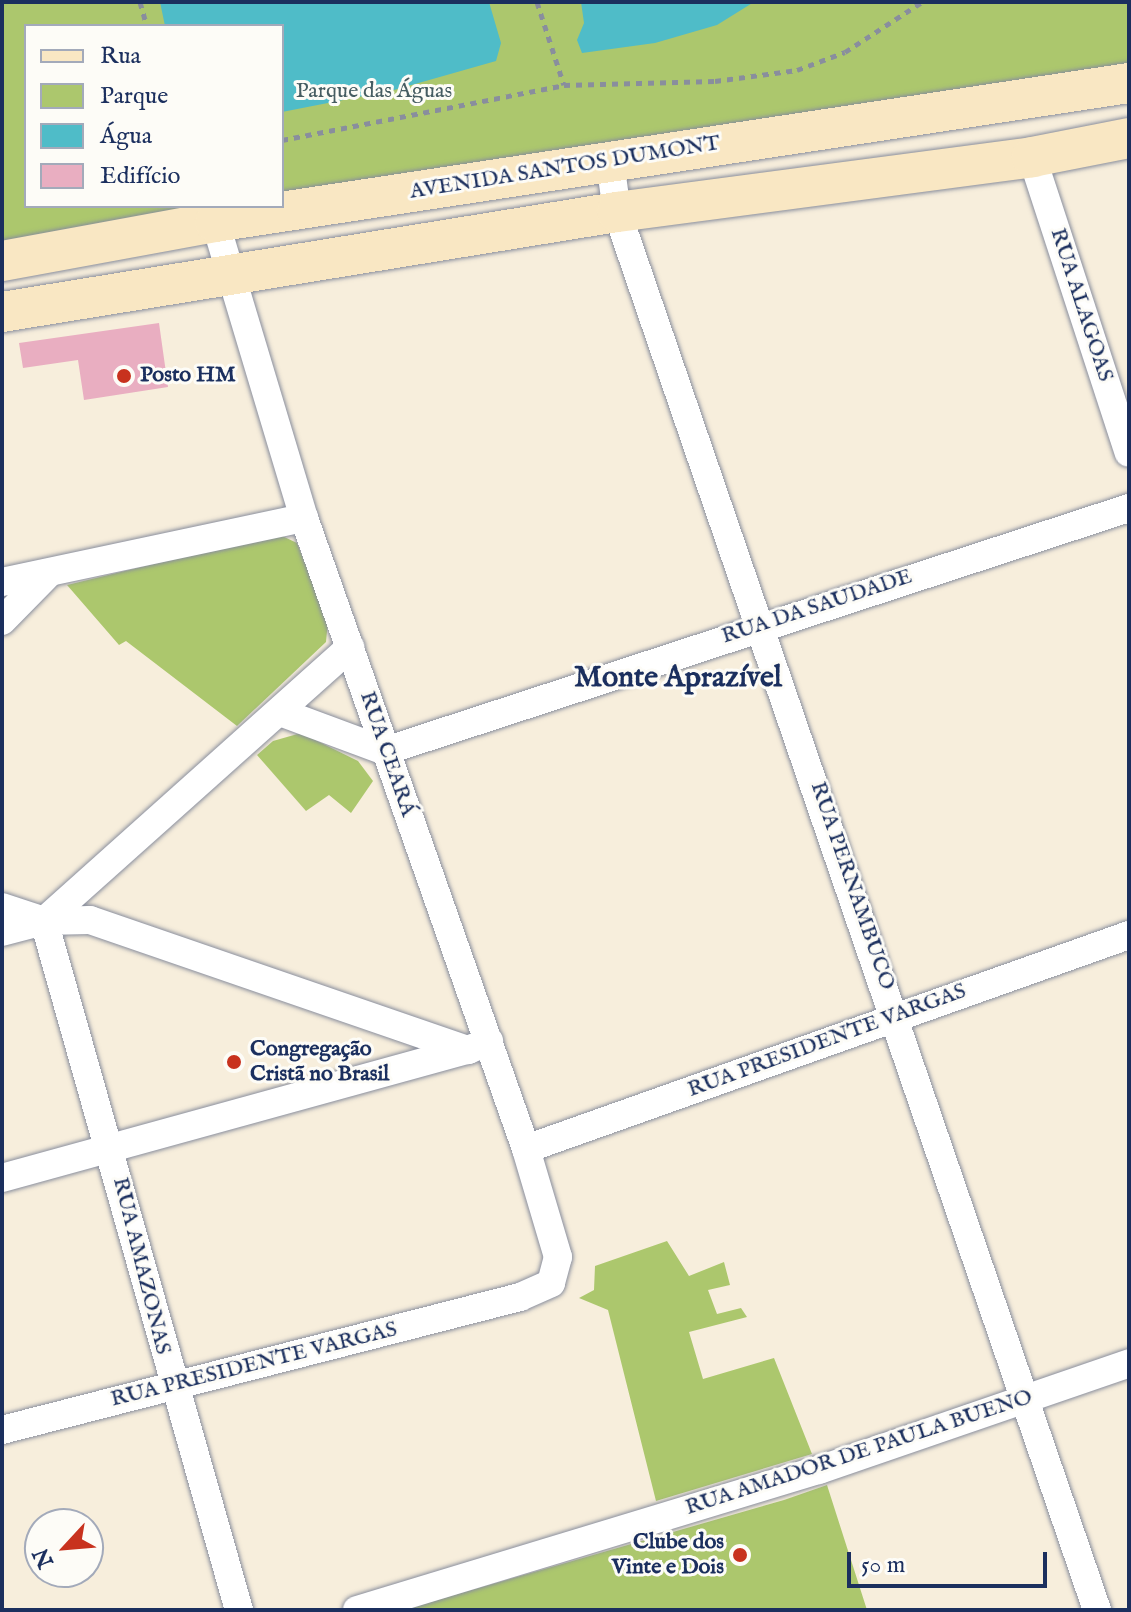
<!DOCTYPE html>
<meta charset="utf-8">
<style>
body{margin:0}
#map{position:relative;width:1131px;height:1612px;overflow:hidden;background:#f7eedc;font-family:"IM FELL English",serif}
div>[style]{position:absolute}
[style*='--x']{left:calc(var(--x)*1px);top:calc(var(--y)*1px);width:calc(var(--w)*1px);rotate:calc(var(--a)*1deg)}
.green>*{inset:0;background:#acc76d}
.water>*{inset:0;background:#4fbcc8}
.building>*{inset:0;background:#e9aec1}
.path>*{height:5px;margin-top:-2.5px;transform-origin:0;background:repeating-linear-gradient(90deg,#898e9d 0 6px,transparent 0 12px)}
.roads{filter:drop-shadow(0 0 2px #898e9d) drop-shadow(0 0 2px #898e9d)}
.street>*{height:28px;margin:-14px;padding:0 14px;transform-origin:14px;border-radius:14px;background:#fff}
.secondary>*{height:40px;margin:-20px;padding:0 20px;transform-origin:20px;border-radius:20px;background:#f9e7c3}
.dots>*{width:22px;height:22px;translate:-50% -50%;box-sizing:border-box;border:4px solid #fdfcf7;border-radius:50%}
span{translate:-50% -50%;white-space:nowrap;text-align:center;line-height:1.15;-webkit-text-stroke:6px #fdfcf7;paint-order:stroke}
.park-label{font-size:22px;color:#465d62}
.street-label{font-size:22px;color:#1b2f5e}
.poi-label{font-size:22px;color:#1b2f5e;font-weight:700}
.left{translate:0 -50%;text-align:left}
.right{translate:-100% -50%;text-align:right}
.district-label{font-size:30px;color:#1b2f5e;font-weight:700}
.frame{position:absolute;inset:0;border:4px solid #1b2f5e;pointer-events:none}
.legend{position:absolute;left:24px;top:24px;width:260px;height:184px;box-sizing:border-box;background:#fdfcf7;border:2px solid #a3aaba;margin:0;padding:10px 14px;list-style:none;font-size:24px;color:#1b2f5e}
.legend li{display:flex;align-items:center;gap:16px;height:40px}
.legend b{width:40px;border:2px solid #a3aaba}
.north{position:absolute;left:24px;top:1508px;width:80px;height:80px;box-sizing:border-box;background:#fdfcf7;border:2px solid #a3aaba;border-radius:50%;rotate:244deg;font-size:22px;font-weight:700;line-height:32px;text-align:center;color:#1b2f5e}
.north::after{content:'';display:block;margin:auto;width:28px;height:36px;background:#c8321e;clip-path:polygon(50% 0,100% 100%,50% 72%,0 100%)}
.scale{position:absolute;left:847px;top:1552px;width:200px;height:36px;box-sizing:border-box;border:4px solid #1b2f5e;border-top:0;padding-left:10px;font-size:24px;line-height:28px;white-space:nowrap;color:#1b2f5e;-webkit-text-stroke:6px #fdfcf7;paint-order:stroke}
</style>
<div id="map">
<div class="green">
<i style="clip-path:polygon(2px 2px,1129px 2px,1129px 71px,282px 197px,282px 26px,26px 26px,26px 206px,227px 206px,2px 249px)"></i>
<i style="clip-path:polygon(278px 534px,297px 543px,328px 621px,326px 642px,237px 726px,126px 641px,119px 645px,67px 585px)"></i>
<i style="clip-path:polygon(301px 733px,358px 761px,373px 781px,351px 813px,329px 795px,306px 811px,257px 755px,273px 741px)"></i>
<i style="clip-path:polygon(667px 1241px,689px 1276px,724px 1262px,730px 1285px,708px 1290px,717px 1314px,741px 1308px,747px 1317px,689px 1332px,703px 1379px,774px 1358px,812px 1454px,656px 1501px,608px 1310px,579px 1298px,594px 1290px,595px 1266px)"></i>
<i style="clip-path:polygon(827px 1485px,867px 1610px,402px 1610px,784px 1500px)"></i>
</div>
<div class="water">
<i style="clip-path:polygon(160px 2px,489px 2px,501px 43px,496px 61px,394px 90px,282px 112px,282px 26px,165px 26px)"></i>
<i style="clip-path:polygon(581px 2px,754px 2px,717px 25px,655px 43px,582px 53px,577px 40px,584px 23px)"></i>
</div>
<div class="building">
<i style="clip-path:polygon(159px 323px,168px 387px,84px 400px,78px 360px,23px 368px,19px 343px)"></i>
</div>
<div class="path">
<i style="--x:140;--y:2;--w:25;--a:74"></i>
<i style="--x:537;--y:2;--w:87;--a:72"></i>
<i style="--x:282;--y:140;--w:287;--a:-11"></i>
<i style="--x:564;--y:85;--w:151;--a:-1.5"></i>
<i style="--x:715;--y:81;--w:83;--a:-7.6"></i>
<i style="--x:797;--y:70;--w:51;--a:-20.6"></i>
<i style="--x:845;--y:52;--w:92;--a:-33"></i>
</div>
<div class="roads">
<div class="street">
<i style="--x:1032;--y:157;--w:311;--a:71.9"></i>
<i style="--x:610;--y:162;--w:50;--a:82"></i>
<i style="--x:617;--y:212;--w:1478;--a:71.05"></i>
<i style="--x:2;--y:582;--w:309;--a:-12"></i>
<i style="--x:2;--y:621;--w:67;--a:-45.6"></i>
<i style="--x:280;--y:712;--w:112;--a:20.4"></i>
<i style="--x:385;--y:751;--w:783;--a:-18.09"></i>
<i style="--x:2;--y:907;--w:44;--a:18.4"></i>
<i style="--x:44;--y:921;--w:46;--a:-1.2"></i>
<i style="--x:90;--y:920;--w:400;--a:19"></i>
<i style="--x:468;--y:1050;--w:23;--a:-23"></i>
<i style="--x:44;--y:921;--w:716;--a:74.2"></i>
<i style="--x:2;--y:932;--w:43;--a:-14.7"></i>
<i style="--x:44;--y:921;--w:411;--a:-41.8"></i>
<i style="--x:526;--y:1149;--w:640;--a:-19.54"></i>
<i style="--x:2;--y:1178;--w:483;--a:-15.4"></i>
<i style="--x:2;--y:1430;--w:535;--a:-14.4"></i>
<i style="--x:520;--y:1297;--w:34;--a:-24"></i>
<i style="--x:551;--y:1283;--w:27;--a:-75"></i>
<i style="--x:558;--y:1257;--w:113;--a:-106.5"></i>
<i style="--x:526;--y:1149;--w:669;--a:-109.38"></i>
<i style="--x:304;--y:518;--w:309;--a:-106.7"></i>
<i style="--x:357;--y:1610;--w:483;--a:-16.9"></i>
<i style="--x:819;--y:1470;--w:328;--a:-19"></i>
</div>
<div class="secondary">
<i style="--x:2;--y:261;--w:217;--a:-10.4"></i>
<i style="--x:215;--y:222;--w:925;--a:-8.65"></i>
<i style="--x:2;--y:312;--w:623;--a:-9.24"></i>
<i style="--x:617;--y:212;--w:419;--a:-7.5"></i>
<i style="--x:1032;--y:157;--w:99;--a:-11.1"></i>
</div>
</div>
<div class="dots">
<i style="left:124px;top:376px;background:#c8321e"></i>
<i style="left:234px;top:1062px;background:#c8321e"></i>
<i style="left:740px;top:1555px;background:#c8321e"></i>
</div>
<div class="park-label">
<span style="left:374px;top:92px">Parque das Águas</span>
</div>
<div class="street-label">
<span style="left:565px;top:168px;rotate:-9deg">AVENIDA SANTOS DUMONT</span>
<span style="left:1081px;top:305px;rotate:72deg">RUA ALAGOAS</span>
<span style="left:817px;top:607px;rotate:-18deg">RUA DA SAUDADE</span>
<span style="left:387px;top:754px;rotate:71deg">RUA CEARÁ</span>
<span style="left:852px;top:886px;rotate:71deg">RUA PERNAMBUCO</span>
<span style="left:827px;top:1041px;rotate:-20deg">RUA PRESIDENTE VARGAS</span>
<span style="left:141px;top:1266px;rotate:76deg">RUA AMAZONAS</span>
<span style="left:254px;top:1365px;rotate:-14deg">RUA PRESIDENTE VARGAS</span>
<span style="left:859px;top:1453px;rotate:-18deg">RUA AMADOR DE PAULA BUENO</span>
</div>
<div class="poi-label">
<span class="left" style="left:140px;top:376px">Posto HM</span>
<span class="left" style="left:250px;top:1062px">Congregação<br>Cristã no Brasil</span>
<span class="right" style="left:724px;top:1555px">Clube dos<br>Vinte e Dois</span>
</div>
<div class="district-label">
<span style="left:678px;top:678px">Monte Aprazível</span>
</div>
<div class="frame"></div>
<ul class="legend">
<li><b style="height:10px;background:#f9e7c3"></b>Rua</li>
<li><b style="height:22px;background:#acc76d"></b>Parque</li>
<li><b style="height:22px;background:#4fbcc8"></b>Água</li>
<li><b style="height:22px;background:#e9aec1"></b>Edifício</li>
</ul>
<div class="north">N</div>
<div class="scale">50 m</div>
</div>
